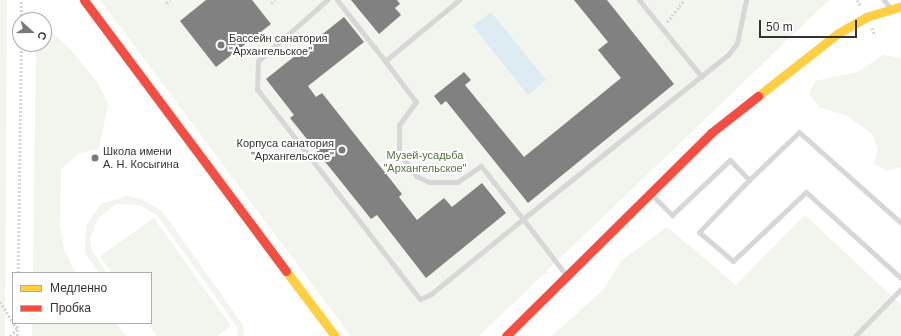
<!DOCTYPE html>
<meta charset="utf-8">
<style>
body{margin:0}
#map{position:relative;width:901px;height:336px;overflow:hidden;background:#fff;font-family:Helvetica,sans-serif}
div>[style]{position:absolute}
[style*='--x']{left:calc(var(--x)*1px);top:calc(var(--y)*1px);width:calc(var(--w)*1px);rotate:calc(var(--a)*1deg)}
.green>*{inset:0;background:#f1f5ed}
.water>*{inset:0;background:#ddebf3}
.building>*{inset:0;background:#818181}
.path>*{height:2.5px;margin-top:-1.25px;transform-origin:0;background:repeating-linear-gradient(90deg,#d6d6d6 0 2px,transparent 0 4px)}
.lane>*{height:5px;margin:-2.5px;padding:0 2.5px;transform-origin:2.5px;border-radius:2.5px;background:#d7d7d7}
.slow>*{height:9px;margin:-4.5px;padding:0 4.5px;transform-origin:4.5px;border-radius:4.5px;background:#ffcf43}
.jam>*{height:9px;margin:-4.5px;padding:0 4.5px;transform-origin:4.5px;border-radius:4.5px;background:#f24e42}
.dots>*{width:11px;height:11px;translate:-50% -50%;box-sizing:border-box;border:2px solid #fff;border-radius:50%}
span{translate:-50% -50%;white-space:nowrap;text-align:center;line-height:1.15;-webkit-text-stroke:4px #fff;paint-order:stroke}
.poi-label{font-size:11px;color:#333}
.left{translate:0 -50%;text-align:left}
.right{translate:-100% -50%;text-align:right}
.park-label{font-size:11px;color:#56703f}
.legend{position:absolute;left:12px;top:272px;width:140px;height:52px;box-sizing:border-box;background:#fff;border:1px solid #adadad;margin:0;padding:5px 7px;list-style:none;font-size:12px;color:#333}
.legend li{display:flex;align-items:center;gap:8px;height:20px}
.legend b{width:20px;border:1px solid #adadad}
.north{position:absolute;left:12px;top:12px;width:40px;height:40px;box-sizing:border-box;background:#fff;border:1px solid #adadad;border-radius:50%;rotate:111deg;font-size:11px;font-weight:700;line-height:16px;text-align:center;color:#333}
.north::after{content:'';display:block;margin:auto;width:14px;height:18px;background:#7a7a7a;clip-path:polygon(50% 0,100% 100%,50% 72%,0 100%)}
.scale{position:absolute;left:759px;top:20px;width:98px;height:18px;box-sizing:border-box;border:2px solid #333;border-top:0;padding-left:5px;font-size:12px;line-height:14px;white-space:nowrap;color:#333;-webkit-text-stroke:3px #fff;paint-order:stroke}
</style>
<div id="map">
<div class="green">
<i style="clip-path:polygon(0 0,7px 0,5px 336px,0 336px)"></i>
<i style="clip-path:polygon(100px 0,829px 0,479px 336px,351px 336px)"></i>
<i style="clip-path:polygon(46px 27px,70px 49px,98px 83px,108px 104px,99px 149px,78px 154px,61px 169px,60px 226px,64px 249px,76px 273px,33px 273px,36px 45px,44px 44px)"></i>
<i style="clip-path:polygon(883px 55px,901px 58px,901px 167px,887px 171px,874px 164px,878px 149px,872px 134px,848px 116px,819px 107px,809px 94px,815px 81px,858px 72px)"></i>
<i style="clip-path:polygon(127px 196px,141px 199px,162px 211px,243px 325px,244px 336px,238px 336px,237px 327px,157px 215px,139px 205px,116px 204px,98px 218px,90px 239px,92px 251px,107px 273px,99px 273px,85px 253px,86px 226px,101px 204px)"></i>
<i style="clip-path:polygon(805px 215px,901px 305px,901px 336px,552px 336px,603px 290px,622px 260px,667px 227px,736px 285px)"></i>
<i style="clip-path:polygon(154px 218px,231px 326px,217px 336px,157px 336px,148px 323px,151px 323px,151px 273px,112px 273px,100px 256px)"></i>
<i style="clip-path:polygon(32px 323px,116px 323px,126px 336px,32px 336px)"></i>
</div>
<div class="water">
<i style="clip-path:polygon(491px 12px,546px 80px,528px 95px,473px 26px)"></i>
</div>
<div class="building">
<i style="clip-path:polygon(206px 0,252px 0,271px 24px,216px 67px,180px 21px)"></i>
<i style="clip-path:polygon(351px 0,397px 0,400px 4px,395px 8px,401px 15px,379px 34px)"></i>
<i style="clip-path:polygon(574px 0,607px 0,674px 84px,528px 203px,446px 101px,441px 105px,434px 96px,464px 72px,471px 80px,465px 85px,524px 157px,621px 78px,598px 50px,608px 42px)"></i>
<i style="clip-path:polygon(344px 17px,364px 42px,308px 86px,316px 97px,322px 93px,402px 194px,399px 197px,417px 220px,444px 198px,452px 207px,482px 183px,506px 213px,426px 278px,377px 215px,371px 219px,290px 118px,294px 115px,266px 79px)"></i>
</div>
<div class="path">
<i style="--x:857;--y:0;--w:7;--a:56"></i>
<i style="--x:166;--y:3;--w:5;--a:-37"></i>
<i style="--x:271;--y:3;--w:5;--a:-37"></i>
<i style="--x:21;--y:20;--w:20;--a:-90"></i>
<i style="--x:667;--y:22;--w:28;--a:-52"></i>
<i style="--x:872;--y:28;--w:8;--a:67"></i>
<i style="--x:18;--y:273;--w:229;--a:-89.2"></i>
<i style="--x:0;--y:302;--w:24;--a:57"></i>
<i style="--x:10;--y:336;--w:10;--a:-45"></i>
<i style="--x:17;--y:329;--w:7;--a:-124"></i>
<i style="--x:17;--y:336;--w:13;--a:-90"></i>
</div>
<div class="lane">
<i style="--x:327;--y:0;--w:92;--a:138.5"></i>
<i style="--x:258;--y:61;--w:28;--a:92"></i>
<i style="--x:257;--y:89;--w:266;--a:52.2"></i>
<i style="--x:420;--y:299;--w:12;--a:-24"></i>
<i style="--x:431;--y:294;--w:119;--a:-39.2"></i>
<i style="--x:523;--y:219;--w:68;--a:-128.4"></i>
<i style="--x:481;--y:166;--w:29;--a:146"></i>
<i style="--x:457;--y:182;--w:28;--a:180"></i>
<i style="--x:429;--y:182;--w:14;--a:-155"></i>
<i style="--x:416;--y:176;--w:29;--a:-126"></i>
<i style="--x:399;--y:153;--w:28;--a:-90"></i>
<i style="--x:399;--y:125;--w:29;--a:-54"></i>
<i style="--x:416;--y:102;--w:51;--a:-127.1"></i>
<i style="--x:385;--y:61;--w:96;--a:-39.5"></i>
<i style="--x:337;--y:0;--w:78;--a:51.8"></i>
<i style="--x:639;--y:0;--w:99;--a:50.7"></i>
<i style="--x:884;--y:0;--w:10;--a:53"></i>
<i style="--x:749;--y:180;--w:72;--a:133.9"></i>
<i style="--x:699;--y:232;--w:45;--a:40.5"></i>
<i style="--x:733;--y:261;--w:100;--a:-43.4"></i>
<i style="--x:806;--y:192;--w:128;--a:42.2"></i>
<i style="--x:651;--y:194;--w:30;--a:45"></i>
<i style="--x:672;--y:215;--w:80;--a:-43.5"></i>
<i style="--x:730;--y:160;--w:28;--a:46"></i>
<i style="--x:749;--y:180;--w:69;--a:-43.8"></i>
<i style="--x:799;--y:132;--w:137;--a:41.7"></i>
<i style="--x:566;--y:275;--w:71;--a:-127.5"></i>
<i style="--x:523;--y:219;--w:263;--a:-38.7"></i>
<i style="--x:728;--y:55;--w:15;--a:-53"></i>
<i style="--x:737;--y:43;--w:44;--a:-78.2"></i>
<i style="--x:855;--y:336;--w:66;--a:-45.6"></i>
</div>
<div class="slow">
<i style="--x:758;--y:96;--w:100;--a:-38.1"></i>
<i style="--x:837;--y:34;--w:34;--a:-30"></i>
<i style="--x:866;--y:17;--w:37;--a:-17"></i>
<i style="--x:286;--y:271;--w:81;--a:53"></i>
</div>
<div class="jam">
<i style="--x:84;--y:0;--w:338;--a:53.3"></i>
<i style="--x:506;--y:336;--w:289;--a:-44.7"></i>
<i style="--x:711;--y:133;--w:60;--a:-38.2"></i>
</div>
<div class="dots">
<i style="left:221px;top:45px;background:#7a7a7a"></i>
<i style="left:342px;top:150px;background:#7a7a7a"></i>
<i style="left:95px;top:158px;background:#7a7a7a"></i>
</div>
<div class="poi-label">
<span class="left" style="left:229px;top:45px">Бассейн санатория<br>"Архангельское"</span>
<span class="right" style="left:334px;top:150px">Корпуса санатория<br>"Архангельское"</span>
<span class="left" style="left:103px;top:158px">Школа имени<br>А. Н. Косыгина</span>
</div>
<div class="park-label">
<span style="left:425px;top:162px">Музей-усадьба<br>"Архангельское"</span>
</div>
<ul class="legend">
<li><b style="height:5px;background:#ffcf43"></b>Медленно</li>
<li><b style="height:5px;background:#f24e42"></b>Пробка</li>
</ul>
<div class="north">С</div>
<div class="scale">50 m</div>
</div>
